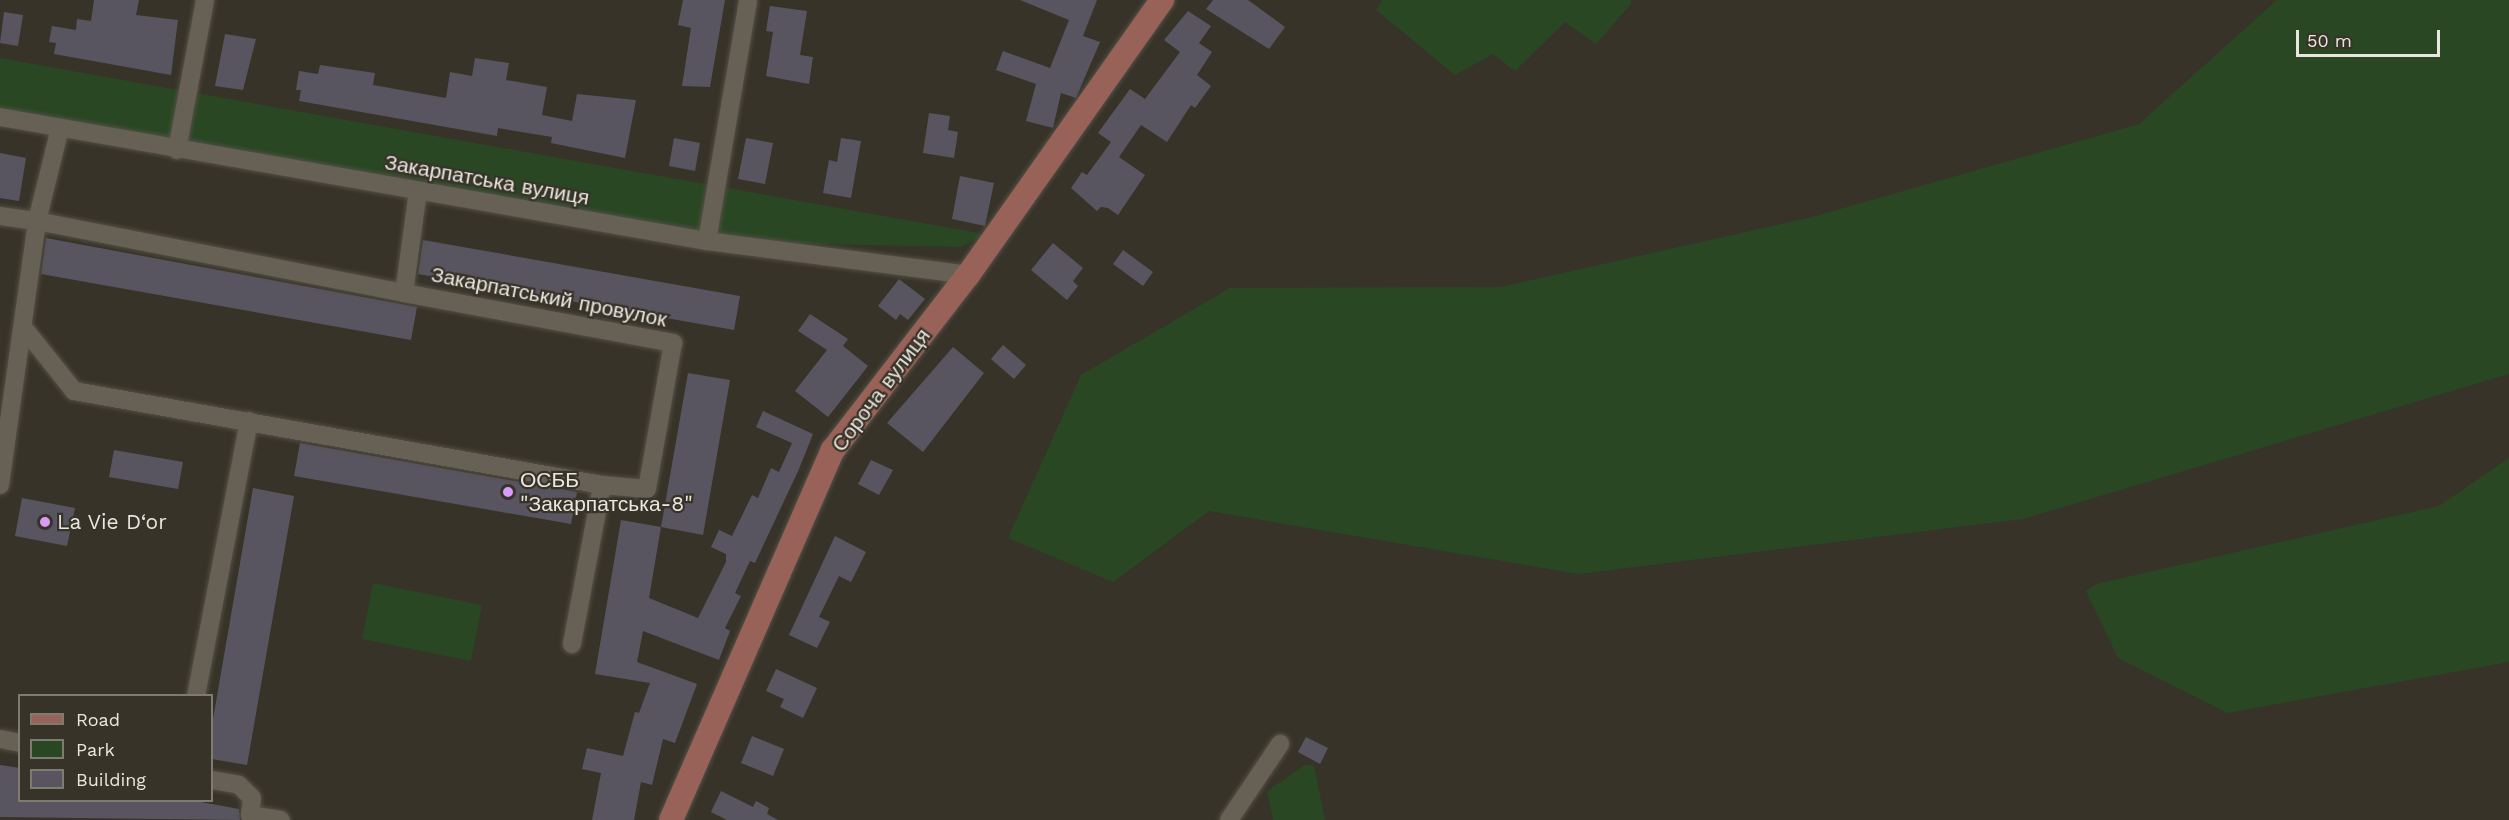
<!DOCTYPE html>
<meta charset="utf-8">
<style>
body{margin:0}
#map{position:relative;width:2509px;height:820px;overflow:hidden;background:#373328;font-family:"Work Sans",sans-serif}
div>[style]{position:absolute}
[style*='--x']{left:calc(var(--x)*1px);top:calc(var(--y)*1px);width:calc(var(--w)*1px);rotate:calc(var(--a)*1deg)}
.green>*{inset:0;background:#294723}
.building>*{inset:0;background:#595560}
.roads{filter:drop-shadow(0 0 2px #544f46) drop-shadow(0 0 2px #544f46)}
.minor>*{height:18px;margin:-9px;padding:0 9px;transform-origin:9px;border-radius:9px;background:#666055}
.major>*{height:24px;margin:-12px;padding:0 12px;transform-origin:12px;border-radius:12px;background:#996258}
.dots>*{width:16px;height:16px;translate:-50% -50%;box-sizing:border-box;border:3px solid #373328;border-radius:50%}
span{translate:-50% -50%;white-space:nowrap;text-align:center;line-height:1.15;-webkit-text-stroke:4.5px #373328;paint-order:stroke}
.street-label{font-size:21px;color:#e9e6df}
.poi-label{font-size:21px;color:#e9e6df}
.left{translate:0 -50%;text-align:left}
.legend{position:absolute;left:18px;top:694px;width:195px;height:108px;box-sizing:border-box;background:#373328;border:2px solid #7e7b71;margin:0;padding:8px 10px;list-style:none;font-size:18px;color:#e9e6df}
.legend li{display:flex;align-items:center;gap:12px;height:30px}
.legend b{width:30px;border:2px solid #7e7b71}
.scale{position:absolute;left:2296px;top:30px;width:144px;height:27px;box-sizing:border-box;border:3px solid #e9e6df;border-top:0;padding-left:8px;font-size:18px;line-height:21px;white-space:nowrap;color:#e9e6df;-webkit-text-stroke:4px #373328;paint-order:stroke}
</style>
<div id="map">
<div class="green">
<i style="clip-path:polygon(1382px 0,1631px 0,1631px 4px,1596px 44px,1565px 22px,1515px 71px,1493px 54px,1455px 75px,1376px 10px)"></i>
<i style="clip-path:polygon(2277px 0,2509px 0,2509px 374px,2023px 519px,1578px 574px,1209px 511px,1113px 582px,1008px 538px,1081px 375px,1230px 288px,1501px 287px,1812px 217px,2139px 124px)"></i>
<i style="clip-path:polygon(0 58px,979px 233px,983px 236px,960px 247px,770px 243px,0 112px)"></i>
<i style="clip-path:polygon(2509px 458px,2509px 662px,2227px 713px,2118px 658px,2086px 591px,2096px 584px,2439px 506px)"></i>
<i style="clip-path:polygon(373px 583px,482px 605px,471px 661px,362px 639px)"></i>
<i style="clip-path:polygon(1305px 765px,1314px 765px,1325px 820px,1273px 820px,1267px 791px)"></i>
</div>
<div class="building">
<i style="clip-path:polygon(94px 0,139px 0,136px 15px,178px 20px,171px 75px,54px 54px,56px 43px,49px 42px,52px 26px,76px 30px,77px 19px,91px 21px)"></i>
<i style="clip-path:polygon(683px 0,725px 0,710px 87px,682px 86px,691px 28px,678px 25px)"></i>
<i style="clip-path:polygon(1020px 0,1097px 0,1083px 36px,1100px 42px,1076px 98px,1061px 93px,1053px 128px,1026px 121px,1036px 84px,996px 70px,1003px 51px,1050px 68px,1069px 20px)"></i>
<i style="clip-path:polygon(1213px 0,1248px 0,1285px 27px,1269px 49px,1206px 9px)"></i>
<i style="clip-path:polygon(770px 6px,807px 11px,800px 55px,813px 57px,809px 84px,766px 76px,773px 32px,766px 31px)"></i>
<i style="clip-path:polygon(1188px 11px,1211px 26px,1199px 43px,1212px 52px,1197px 75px,1211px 86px,1195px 108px,1191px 105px,1167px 142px,1141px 125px,1119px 157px,1145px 175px,1118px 215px,1108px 208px,1101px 207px,1097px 211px,1071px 188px,1082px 172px,1087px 175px,1111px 142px,1098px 133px,1130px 89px,1145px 99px,1180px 52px,1164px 40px)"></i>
<i style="clip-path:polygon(4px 12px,23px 15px,18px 46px,0 43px)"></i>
<i style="clip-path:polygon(225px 34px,256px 39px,243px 90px,215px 86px)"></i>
<i style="clip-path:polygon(475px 58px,509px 63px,506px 80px,547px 87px,542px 115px,572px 121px,577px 94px,636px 100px,625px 158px,551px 143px,552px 137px,498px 128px,497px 136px,299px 101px,301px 90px,296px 90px,299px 71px,318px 74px,320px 65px,375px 73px,373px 85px,446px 98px,450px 72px,472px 76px)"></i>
<i style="clip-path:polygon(929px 113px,950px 116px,948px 130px,958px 132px,954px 158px,923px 153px)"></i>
<i style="clip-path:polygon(674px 138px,700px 143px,695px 171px,669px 166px)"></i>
<i style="clip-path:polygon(746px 138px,773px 143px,765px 184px,738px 179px)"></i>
<i style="clip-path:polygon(841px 138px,861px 141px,851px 198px,823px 193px,829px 160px,837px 162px)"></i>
<i style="clip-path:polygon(0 153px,26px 158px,19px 201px,0 198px)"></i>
<i style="clip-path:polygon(960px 176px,994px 183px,985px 226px,952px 219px)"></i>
<i style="clip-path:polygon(46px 238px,417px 307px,411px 340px,41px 274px)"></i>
<i style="clip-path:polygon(423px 240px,740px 296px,734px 330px,418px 274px)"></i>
<i style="clip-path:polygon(1053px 243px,1083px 268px,1073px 281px,1078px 286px,1067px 300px,1031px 270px)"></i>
<i style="clip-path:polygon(1123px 250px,1153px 272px,1143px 286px,1113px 264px)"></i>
<i style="clip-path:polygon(899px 279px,925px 299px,908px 320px,900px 314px,896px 320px,878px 306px)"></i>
<i style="clip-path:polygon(810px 314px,848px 339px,843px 346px,868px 366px,828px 417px,795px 391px,827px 350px,798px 331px)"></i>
<i style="clip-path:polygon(1003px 345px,1026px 365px,1014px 379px,991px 359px)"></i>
<i style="clip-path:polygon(953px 347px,984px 373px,923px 452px,887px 423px)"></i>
<i style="clip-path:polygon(688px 373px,730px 380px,703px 535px,661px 527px)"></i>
<i style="clip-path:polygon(763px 411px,813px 434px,799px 469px,755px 563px,750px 561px,735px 593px,741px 596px,725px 628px,730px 631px,719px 660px,643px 631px,637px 662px,697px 684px,675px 743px,663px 739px,652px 785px,641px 782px,634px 820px,592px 820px,601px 773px,582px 769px,587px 748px,623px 756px,635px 712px,639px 713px,650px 683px,595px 674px,621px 520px,661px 527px,649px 598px,698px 618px,726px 562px,726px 554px,711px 547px,719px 530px,732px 536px,752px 495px,758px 498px,771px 468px,779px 472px,792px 443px,756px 427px)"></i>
<i style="clip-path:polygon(300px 443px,577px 492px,571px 524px,294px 476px)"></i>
<i style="clip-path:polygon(114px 450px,183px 462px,178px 489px,109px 477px)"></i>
<i style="clip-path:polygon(871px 460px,893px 470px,879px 495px,858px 484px)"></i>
<i style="clip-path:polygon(253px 488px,294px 496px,247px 765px,212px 759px,212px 725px)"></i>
<i style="clip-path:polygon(22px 498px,75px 508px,67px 546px,15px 536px)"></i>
<i style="clip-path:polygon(835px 536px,866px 552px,851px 582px,839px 576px,819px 617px,830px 622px,817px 648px,789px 635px)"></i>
<i style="clip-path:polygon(776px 669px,817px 688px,803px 718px,780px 707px,784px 699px,766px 691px)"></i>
<i style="clip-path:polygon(752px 736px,784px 749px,773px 776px,741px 763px)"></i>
<i style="clip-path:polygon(1306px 737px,1328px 748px,1320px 764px,1298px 752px)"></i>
<i style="clip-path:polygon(0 765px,20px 768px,20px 801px,195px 801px,239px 809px,240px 820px,0 817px)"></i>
<i style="clip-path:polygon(721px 791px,753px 807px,756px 801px,769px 808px,767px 814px,778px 820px,727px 820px,711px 812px)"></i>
</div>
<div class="roads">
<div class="minor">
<i style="--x:0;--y:117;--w:718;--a:9.95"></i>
<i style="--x:707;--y:241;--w:263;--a:7.4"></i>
<i style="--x:177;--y:150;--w:153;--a:-79.4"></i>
<i style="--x:0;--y:216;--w:37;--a:8"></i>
<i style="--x:37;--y:221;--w:96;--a:-76.1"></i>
<i style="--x:707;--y:241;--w:244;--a:-80.3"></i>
<i style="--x:404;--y:293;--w:274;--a:10.5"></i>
<i style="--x:673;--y:343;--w:148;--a:100.1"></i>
<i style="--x:647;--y:489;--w:45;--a:-174.9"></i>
<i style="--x:23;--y:327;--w:82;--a:51.4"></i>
<i style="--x:74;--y:391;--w:536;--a:10.09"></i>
<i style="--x:602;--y:485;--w:162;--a:100.7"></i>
<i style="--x:0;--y:485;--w:267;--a:-82"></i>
<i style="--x:37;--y:221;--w:374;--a:11.1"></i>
<i style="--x:404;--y:293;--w:103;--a:-82.2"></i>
<i style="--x:196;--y:696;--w:280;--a:-79.1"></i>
<i style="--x:0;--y:739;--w:20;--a:11"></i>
<i style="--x:212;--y:780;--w:27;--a:10"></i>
<i style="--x:239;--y:785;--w:18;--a:45"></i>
<i style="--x:252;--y:798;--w:17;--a:97"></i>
<i style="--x:250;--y:815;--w:31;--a:9"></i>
<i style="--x:1229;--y:820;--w:92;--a:-56.1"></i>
</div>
<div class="major">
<i style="--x:671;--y:820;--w:404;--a:-66.4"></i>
<i style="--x:833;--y:450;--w:221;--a:-52.4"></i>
<i style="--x:968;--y:275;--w:337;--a:-54.8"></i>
</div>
</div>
<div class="dots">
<i style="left:508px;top:492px;background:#d79bf9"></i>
<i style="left:45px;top:522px;background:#d79bf9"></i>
</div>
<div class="street-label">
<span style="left:487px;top:180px;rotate:10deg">Закарпатська вулиця</span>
<span style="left:549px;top:297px;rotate:11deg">Закарпатський провулок</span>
<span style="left:881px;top:390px;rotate:-53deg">Сороча вулиця</span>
</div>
<div class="poi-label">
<span class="left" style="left:520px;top:492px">ОСББ<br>"Закарпатська-8"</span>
<span class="left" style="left:57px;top:522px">La Vie D‘or</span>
</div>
<ul class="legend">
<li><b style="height:8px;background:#996258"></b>Road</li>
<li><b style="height:16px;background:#294723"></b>Park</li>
<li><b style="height:16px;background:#595560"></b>Building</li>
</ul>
<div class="scale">50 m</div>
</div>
